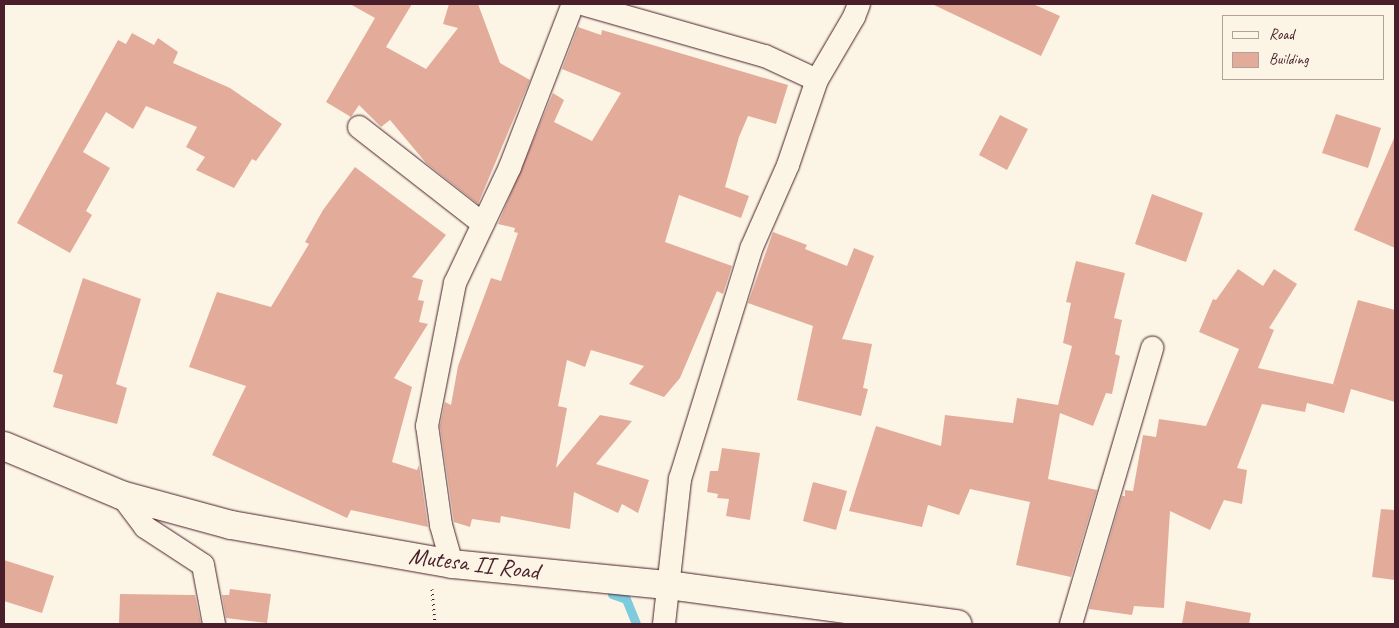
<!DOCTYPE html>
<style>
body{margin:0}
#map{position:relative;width:1399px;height:628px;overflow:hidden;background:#fcf5e5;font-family:Caveat,sans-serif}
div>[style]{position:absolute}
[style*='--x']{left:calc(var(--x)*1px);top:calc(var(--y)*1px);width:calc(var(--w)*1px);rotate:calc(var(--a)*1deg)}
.stream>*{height:9px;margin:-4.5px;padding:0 4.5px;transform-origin:4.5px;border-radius:4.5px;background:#7ecbdd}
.building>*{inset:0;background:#e3ac9a}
.path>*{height:3px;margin-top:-1.5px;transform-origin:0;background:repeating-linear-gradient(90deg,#4a1f2b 0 1px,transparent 0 5px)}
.roads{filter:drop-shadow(0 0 1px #4a1f2b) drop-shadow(0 0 1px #4a1f2b)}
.street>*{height:22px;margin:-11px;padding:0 11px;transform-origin:11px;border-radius:11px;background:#fcf5e5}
.secondary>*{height:28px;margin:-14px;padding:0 14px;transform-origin:14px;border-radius:14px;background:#fcf5e5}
span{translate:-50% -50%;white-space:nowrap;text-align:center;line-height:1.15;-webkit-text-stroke:4px #fcf5e5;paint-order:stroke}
.street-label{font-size:24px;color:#4a1f2b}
.frame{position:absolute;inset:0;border:5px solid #4a1f2b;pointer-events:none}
.legend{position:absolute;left:1222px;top:15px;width:162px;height:65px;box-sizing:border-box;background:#fcf5e5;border:1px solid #b59f9b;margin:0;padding:6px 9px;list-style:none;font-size:15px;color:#4a1f2b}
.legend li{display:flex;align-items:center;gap:10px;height:25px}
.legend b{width:25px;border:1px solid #b59f9b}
</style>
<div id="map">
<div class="stream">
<i style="--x:612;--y:594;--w:15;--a:20"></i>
<i style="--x:626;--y:599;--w:27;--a:68"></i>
</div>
<div class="building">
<i style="clip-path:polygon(350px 4px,412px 4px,386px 47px,426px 69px,458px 28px,443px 24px,449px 4px,478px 4px,500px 63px,530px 80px,478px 204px,426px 163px,390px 120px,381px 127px,359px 105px,351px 117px,326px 102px,375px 18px)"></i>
<i style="clip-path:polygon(932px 4px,1033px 4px,1060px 16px,1041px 56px)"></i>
<i style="clip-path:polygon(578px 27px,601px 35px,602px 30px,788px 85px,776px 124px,748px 116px,739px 137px,725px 187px,749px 196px,741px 218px,679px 195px,665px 242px,732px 266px,723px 294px,717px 291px,680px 378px,664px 397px,629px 384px,644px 366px,591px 350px,585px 367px,567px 360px,558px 406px,567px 408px,556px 468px,600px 415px,632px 421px,596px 464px,649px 480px,638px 513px,622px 504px,618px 513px,574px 492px,570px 529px,501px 516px,500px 523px,472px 519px,470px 527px,454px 522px,440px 426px,445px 402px,451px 405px,458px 366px,491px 278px,501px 281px,518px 233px,514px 232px,515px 228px,498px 224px,553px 93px,564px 100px,554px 122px,592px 141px,621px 93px,562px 69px)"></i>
<i style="clip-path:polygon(132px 33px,154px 45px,158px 38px,178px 52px,173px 63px,230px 88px,282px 124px,256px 161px,252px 159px,234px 188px,196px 170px,205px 157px,186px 147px,197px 127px,146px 106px,133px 129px,106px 112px,83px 152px,110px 168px,86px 211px,92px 215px,70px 253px,17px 223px,118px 40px,126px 44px)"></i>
<i style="clip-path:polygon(1336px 114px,1381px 128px,1368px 168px,1322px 153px)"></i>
<i style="clip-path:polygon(1000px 115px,1028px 129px,1007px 170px,979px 155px)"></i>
<i style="clip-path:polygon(1395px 136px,1395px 248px,1354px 230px)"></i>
<i style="clip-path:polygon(355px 167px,446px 235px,412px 277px,423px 280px,418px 300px,424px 301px,419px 322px,428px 324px,394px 378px,412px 387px,392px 462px,417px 470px,419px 465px,428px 527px,351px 510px,347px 518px,212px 455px,246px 386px,189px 367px,217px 292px,271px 307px,309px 244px,305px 242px,323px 210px)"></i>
<i style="clip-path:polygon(1152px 194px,1203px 213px,1186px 262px,1135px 244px)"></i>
<i style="clip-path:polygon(773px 232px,807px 245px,805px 249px,847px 266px,854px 248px,874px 256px,842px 339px,872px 344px,863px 388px,868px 389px,861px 416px,797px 400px,813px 326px,748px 303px)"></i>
<i style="clip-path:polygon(1076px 261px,1125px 273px,1114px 318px,1122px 320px,1115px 354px,1120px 356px,1112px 394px,1106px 393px,1093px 426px,1060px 413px,1048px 479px,1097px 490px,1071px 577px,1016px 565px,1030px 502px,970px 489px,959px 515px,928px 505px,922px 527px,849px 511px,876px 426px,941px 446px,945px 415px,1013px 423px,1017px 398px,1058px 405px,1072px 346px,1063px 343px,1071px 303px,1066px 302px)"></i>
<i style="clip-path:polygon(1238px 269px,1263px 286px,1274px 269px,1297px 284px,1269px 328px,1274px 330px,1258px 368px,1337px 385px,1333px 384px,1358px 300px,1395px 310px,1395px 402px,1351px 389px,1344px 413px,1307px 403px,1305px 412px,1262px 404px,1237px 468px,1247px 470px,1242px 504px,1224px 500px,1210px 530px,1170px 511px,1164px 608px,1134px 606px,1132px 615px,1089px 609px,1122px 496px,1125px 496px,1125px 490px,1133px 491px,1143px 435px,1156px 437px,1159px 419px,1206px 426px,1239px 349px,1199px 332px,1213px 299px,1216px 300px)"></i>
<i style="clip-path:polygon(83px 278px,141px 299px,116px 384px,127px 388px,117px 424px,53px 407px,63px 375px,53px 372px)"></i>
<i style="clip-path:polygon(722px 448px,760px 453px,750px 520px,726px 516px,729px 499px,717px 498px,718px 494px,707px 492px,710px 471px,718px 471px)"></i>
<i style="clip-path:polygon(813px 482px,847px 491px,836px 530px,803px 521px)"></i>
<i style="clip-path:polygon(1381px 509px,1395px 510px,1395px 580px,1372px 577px)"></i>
<i style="clip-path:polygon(4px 560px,54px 576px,42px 613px,4px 601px)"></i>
<i style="clip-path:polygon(230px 589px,271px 594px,267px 623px,226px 618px,222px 595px,229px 595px)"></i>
<i style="clip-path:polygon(120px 594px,195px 595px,201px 624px,119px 624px)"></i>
<i style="clip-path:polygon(1186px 601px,1251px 613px,1249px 624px,1182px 624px)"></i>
</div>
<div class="path">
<i style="--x:432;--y:589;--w:35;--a:85"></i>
</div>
<div class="roads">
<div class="street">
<i style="--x:582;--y:4;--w:190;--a:15.9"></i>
<i style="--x:765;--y:56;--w:57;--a:24.8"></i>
<i style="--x:359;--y:127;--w:157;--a:38"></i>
<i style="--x:121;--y:495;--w:40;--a:53"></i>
<i style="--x:145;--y:527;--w:69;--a:33.2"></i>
<i style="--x:203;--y:565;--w:60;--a:79.4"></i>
<i style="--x:452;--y:564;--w:41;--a:-105.8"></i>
<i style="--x:441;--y:525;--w:100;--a:-98"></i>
<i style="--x:427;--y:426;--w:146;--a:-78.9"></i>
<i style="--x:455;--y:283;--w:128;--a:-64.6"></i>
<i style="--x:510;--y:167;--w:175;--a:-68.9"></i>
<i style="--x:664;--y:624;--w:146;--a:-83.7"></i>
<i style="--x:680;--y:479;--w:241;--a:-72.8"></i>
<i style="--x:751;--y:249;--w:92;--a:-66.2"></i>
<i style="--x:788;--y:165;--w:90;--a:-71.2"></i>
<i style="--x:817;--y:80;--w:73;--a:-59.6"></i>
<i style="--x:854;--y:17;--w:14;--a:-69"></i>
<i style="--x:1071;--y:624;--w:288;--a:-73.6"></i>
</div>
<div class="secondary">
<i style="--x:4;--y:446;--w:127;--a:22.7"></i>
<i style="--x:121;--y:495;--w:114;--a:15.3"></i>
<i style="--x:231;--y:525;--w:224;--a:10"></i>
<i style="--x:452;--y:564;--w:217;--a:5.6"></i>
<i style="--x:668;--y:585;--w:292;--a:7.7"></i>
</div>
</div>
<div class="street-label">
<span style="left:474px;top:564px;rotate:7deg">Mutesa II Road</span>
</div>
<div class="frame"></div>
<ul class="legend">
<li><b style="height:6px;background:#fcf5e5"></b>Road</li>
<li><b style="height:14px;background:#e3ac9a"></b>Building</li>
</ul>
</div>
